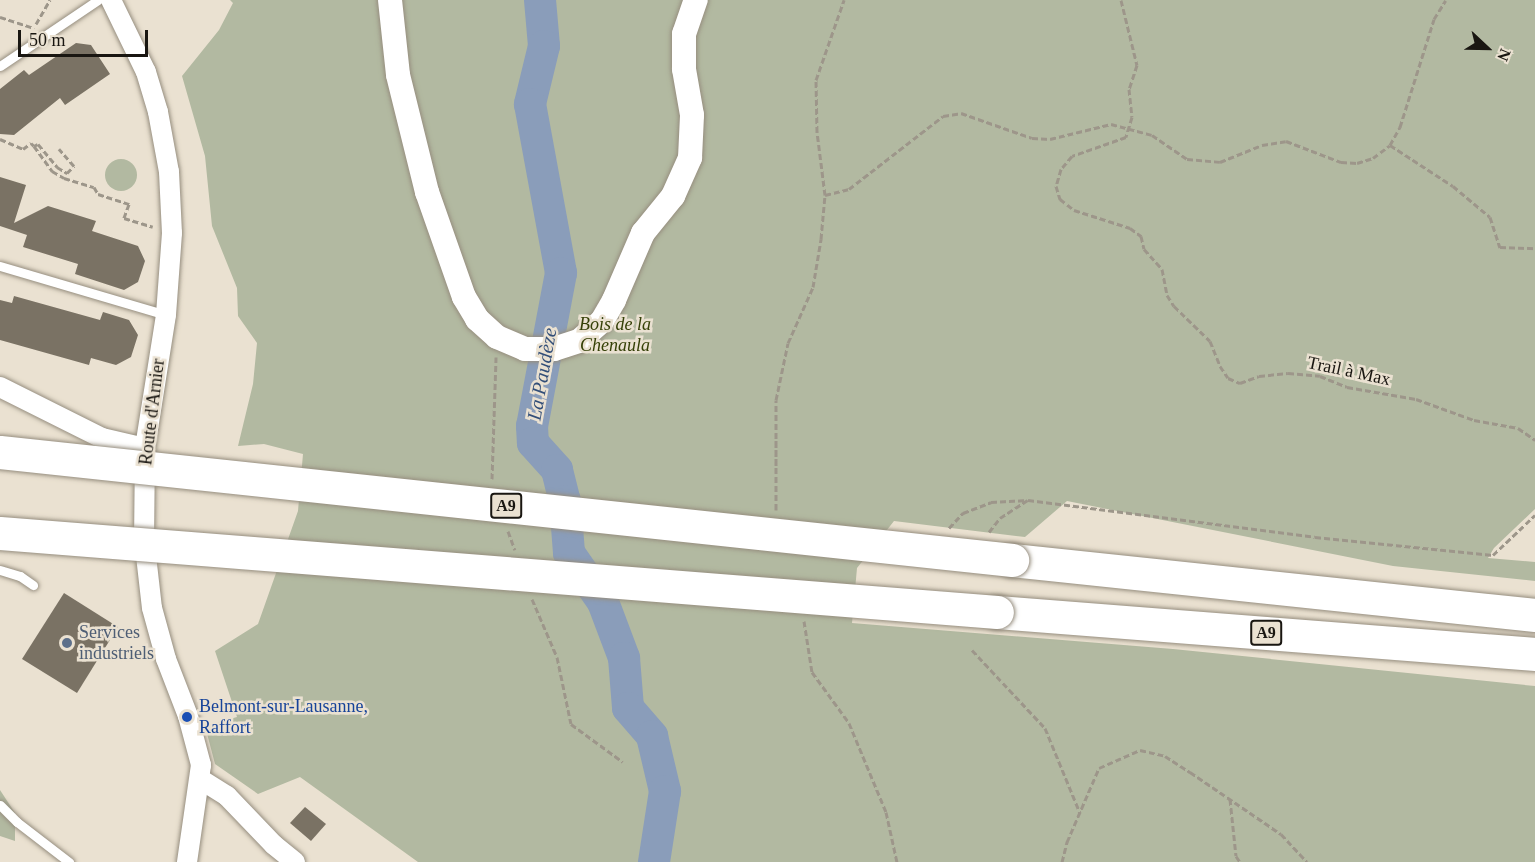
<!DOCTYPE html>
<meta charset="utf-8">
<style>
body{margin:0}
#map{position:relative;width:1535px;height:862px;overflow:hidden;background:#eae1d1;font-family:"Times New Roman",serif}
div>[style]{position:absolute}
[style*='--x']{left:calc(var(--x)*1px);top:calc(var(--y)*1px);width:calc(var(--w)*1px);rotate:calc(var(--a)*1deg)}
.green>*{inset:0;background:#b2b9a1}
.round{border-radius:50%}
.river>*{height:32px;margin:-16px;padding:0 16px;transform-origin:16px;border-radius:16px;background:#8a9dba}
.building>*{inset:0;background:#7a7264}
.path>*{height:3px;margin-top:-1.5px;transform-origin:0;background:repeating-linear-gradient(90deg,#9d968a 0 6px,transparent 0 9px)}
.roads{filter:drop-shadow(0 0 2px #968e7f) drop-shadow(0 0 2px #968e7f)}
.service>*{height:9px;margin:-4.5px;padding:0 4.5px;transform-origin:4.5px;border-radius:4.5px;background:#fff}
.minor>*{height:20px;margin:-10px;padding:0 10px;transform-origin:10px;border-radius:10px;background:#fff}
.tertiary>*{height:24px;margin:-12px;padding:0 12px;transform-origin:12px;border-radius:12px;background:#fff}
.motorway>*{height:33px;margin:-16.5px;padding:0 16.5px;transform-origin:16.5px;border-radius:16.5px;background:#fff}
.bridges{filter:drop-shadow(0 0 2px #968e7f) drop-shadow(0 0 2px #968e7f)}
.motorway-bridge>*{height:33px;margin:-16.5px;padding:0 16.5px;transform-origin:16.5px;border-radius:16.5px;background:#fff}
.dots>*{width:16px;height:16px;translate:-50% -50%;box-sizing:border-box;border:3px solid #eae1d1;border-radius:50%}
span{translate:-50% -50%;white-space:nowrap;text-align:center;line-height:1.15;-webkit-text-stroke:5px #eae1d1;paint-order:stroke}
.shield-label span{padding:2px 4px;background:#eae1d1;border:2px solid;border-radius:4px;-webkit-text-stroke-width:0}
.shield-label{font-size:16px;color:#191611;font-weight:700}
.park-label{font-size:18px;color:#354007;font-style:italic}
.street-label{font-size:18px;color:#191611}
.service-label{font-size:18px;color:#4e5e75}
.left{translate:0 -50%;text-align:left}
.transit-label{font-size:18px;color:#164399}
.water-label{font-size:20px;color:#324e78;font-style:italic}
.north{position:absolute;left:1457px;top:18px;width:60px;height:60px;-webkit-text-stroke:4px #eae1d1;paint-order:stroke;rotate:112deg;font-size:16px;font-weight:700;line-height:24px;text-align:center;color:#191611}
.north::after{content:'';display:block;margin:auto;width:21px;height:27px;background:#191611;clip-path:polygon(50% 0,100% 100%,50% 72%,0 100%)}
.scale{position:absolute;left:18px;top:30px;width:130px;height:27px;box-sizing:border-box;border:3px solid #191611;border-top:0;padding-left:8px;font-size:18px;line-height:21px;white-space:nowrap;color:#191611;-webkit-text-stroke:4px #eae1d1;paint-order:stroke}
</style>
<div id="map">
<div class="green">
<i style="clip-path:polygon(230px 0,1535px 0,1535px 509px,1494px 548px,1488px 558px,1535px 562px,1535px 581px,1393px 566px,1067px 501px,1025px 537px,894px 521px,857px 568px,852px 623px,1173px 649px,1535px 686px,1535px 862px,418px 862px,300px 777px,258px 794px,215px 764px,205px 726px,237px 717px,215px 651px,258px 624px,298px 511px,303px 454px,264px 444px,238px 446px,253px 384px,257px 343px,238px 316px,237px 288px,212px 226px,205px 156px,182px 76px,219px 30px,233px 3px)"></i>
<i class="round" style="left:105px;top:159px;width:32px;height:32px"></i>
<i style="clip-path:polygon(0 790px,15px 813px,15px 841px,0 836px)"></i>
</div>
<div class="river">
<i style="--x:540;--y:0;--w:46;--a:85"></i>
<i style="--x:544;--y:46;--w:60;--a:103.6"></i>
<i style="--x:530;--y:104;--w:172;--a:79.6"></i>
<i style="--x:561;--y:273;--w:156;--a:100.7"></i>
<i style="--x:532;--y:426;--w:17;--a:87"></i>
<i style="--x:533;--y:443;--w:36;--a:48"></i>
<i style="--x:557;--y:470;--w:32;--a:76"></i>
<i style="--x:565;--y:501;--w:52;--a:85.6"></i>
<i style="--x:569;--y:553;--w:60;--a:55.2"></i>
<i style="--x:603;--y:602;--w:60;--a:69.4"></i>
<i style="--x:624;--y:658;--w:50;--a:85.4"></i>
<i style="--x:628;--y:708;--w:37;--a:49"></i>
<i style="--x:652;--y:736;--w:57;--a:76.7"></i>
<i style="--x:665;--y:791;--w:72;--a:98.8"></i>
</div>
<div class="building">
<i style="clip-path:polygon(76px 43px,91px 45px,110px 74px,65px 105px,60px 98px,14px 135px,0 134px,0 89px,24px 70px,29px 75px)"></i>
<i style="clip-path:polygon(0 177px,26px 185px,14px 223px,48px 206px,96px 221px,92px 231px,138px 246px,145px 261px,138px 282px,124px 290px,75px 274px,78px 264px,23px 247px,27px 235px,0 226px)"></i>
<i style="clip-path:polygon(14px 296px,100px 320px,103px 312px,129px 320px,138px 335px,131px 357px,116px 365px,91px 358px,89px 365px,0 340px,0 300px,12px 303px)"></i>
<i style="clip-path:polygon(64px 593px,118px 627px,77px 693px,22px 659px)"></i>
<i style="clip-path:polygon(305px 807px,326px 824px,311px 841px,290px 823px)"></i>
</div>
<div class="path">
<i style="--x:1121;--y:0;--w:67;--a:76.2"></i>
<i style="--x:1137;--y:65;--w:25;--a:108"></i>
<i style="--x:1129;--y:89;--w:28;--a:84"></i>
<i style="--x:1132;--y:117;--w:21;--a:107"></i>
<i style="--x:1126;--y:137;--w:57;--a:160.6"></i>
<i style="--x:1072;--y:156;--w:17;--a:130"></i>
<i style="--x:1061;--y:169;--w:18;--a:106"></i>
<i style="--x:1056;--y:186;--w:14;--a:73"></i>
<i style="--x:1060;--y:199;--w:18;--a:38"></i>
<i style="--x:1074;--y:210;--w:59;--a:17.8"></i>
<i style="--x:1130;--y:228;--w:14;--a:36"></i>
<i style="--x:1141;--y:236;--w:13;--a:77"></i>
<i style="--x:1144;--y:249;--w:27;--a:48"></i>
<i style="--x:1162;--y:269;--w:26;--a:79"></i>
<i style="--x:1167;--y:295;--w:13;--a:58"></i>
<i style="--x:1174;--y:306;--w:50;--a:44.2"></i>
<i style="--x:1210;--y:341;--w:27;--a:68"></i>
<i style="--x:1220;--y:366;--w:14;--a:56"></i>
<i style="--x:1228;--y:378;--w:13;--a:23"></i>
<i style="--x:1240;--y:383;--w:20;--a:-20"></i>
<i style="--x:1259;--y:376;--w:29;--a:-6"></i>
<i style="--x:1288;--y:373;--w:32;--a:5"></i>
<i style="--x:1320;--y:376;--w:29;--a:22"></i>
<i style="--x:1347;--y:387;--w:70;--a:9.9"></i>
<i style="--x:1416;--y:399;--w:62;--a:19.9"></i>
<i style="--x:1474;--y:420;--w:45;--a:10.3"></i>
<i style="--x:1518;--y:428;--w:21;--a:35"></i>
<i style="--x:0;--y:17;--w:36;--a:18"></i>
<i style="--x:36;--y:24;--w:28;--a:-60"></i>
<i style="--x:0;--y:139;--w:25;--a:23"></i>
<i style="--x:23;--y:149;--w:10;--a:-37"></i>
<i style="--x:31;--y:143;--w:4;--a:45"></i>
<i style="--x:34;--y:146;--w:4;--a:-27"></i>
<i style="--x:38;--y:144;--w:30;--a:50"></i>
<i style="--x:57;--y:167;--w:12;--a:31"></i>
<i style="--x:67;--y:173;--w:10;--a:-45"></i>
<i style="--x:74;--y:166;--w:23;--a:-131"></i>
<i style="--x:1390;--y:145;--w:75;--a:33.1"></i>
<i style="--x:1453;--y:186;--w:48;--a:40"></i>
<i style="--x:1490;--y:217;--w:32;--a:72"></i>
<i style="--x:1500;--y:247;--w:35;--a:2"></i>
<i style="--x:34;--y:146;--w:31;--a:54"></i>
<i style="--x:52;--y:171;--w:14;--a:30"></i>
<i style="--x:64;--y:178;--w:31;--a:17"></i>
<i style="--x:94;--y:187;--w:8;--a:60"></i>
<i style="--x:98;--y:194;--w:33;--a:18"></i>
<i style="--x:129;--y:204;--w:15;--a:110"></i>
<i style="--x:124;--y:218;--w:30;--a:17"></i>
<i style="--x:825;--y:195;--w:25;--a:-14"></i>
<i style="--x:849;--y:189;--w:119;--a:-37.8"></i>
<i style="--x:943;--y:116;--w:18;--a:-9"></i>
<i style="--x:961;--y:113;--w:75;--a:19.4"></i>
<i style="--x:1032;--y:138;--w:18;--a:3"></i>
<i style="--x:1050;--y:139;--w:63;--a:-13.8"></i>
<i style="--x:1111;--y:124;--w:42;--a:15"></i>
<i style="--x:1152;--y:135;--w:42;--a:34.4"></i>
<i style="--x:1187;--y:159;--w:33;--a:5"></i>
<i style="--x:1220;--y:162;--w:45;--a:-22"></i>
<i style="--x:1262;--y:145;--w:24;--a:-9"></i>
<i style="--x:1286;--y:141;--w:59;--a:20.9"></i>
<i style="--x:1341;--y:162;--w:16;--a:4"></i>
<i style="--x:1357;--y:163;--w:17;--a:-17"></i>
<i style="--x:1373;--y:158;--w:21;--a:-37"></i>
<i style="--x:1390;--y:145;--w:21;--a:-61"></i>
<i style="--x:1400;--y:127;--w:113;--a:-72.5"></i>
<i style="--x:1434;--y:19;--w:22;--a:-58"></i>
<i style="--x:492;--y:479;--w:122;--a:-88.1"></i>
<i style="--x:776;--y:510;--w:110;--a:-90"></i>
<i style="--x:776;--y:400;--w:58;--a:-78.1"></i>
<i style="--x:788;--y:343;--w:61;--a:-65.9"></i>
<i style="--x:813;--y:287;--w:49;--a:-80.5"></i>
<i style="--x:821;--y:239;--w:44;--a:-84.8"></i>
<i style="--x:825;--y:195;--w:64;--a:-97.2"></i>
<i style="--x:817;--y:132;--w:52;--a:-91.1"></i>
<i style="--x:816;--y:80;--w:85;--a:-70.7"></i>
<i style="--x:949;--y:528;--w:21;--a:-47"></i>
<i style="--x:963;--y:513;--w:30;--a:-21"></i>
<i style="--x:991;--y:502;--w:36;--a:-3"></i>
<i style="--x:508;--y:531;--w:20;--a:70"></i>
<i style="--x:989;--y:532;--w:18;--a:-52"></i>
<i style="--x:1000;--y:518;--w:33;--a:-33"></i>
<i style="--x:1028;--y:500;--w:289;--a:7.3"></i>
<i style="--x:1315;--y:537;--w:179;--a:5.8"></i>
<i style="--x:1493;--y:555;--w:58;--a:-43.6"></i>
<i style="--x:532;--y:599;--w:63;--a:66.7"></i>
<i style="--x:557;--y:657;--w:68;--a:78.2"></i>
<i style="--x:571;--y:724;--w:64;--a:36.2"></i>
<i style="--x:804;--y:621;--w:52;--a:81.1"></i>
<i style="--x:812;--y:672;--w:63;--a:54"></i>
<i style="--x:849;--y:723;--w:96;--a:67.4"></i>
<i style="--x:886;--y:812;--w:51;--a:77.6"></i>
<i style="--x:972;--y:650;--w:107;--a:46.9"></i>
<i style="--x:1045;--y:728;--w:92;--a:67.6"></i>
<i style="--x:1230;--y:799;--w:57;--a:84"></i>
<i style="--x:1236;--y:856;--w:7;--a:56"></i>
<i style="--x:1062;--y:862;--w:21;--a:-76"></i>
<i style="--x:1067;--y:842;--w:81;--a:-66.6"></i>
<i style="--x:1099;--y:768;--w:45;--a:-23.7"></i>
<i style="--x:1140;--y:750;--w:26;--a:13"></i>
<i style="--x:1165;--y:756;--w:30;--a:33"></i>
<i style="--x:1190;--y:772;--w:110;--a:34.3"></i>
<i style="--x:1281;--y:834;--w:38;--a:47"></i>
</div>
<div class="roads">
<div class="service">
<i style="--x:0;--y:66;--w:118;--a:-34"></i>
<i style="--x:0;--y:266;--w:173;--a:16.4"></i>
<i style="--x:0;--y:570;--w:21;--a:17"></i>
<i style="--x:20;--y:576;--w:16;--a:35"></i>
<i style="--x:0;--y:805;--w:24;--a:45"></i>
<i style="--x:17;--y:822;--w:66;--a:37.6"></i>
</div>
<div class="minor">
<i style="--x:111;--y:0;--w:80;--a:64.1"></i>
<i style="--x:146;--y:72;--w:42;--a:73.3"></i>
<i style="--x:158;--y:112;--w:61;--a:79.6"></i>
<i style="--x:169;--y:172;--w:61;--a:87.2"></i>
<i style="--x:172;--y:233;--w:82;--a:94.2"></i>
<i style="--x:166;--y:315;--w:135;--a:99"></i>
<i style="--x:145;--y:448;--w:90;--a:90.6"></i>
<i style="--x:144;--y:538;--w:70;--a:83.5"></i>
<i style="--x:152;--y:608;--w:53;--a:74.6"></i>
<i style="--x:166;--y:659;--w:61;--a:68.9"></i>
<i style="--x:188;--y:716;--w:51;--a:75.1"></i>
<i style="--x:201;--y:765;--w:98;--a:98.2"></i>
<i style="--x:0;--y:387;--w:114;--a:26.6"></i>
<i style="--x:102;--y:438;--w:44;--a:13.1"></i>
<i style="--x:200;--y:779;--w:32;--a:32"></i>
<i style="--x:227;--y:796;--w:68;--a:46.2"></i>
<i style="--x:274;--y:845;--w:27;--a:39"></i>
</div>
<div class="tertiary">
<i style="--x:390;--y:0;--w:75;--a:83.9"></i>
<i style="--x:398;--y:75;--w:121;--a:76.1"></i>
<i style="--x:427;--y:192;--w:111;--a:70.6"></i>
<i style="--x:464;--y:297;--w:26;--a:59"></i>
<i style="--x:477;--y:319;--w:27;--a:42"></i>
<i style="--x:497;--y:337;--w:30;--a:23"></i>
<i style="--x:525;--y:349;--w:29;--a:0"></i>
<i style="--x:554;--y:349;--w:26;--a:-18"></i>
<i style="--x:579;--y:341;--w:30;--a:-41"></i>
<i style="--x:602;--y:321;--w:24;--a:-60"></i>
<i style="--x:614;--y:300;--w:73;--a:-66.6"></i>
<i style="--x:643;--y:233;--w:48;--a:-51"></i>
<i style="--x:673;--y:196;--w:42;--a:-65.9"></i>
<i style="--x:690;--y:158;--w:43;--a:-87.3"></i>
<i style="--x:692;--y:115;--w:47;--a:-99.9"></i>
<i style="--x:684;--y:69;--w:35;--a:-90"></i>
<i style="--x:684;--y:34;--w:36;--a:-71"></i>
</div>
<div class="motorway">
<i style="--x:1012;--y:560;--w:526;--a:6"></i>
<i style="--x:997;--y:612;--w:540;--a:4.46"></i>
</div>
</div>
<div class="bridges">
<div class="motorway-bridge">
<i style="--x:0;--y:452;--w:1018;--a:6.09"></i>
<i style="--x:0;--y:533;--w:1000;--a:4.53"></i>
</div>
</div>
<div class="dots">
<i style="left:67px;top:643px;background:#5c6f8a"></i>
<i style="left:187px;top:717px;background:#1a4fb4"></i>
</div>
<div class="shield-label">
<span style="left:506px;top:506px">A9</span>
<span style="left:1266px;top:633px">A9</span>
</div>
<div class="park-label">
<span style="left:615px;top:335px">Bois de la<br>Chenaula</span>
</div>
<div class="street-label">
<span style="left:1349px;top:371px;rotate:12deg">Trail à Max</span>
<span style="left:152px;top:412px;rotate:-83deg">Route d'Arnier</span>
</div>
<div class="service-label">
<span class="left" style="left:79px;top:643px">Services<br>industriels</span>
</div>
<div class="transit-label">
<span class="left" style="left:199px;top:717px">Belmont-sur-Lausanne,<br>Raffort</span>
</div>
<div class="water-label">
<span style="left:542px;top:374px;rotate:-80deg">La Paudèze</span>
</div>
<div class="north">N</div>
<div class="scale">50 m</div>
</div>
